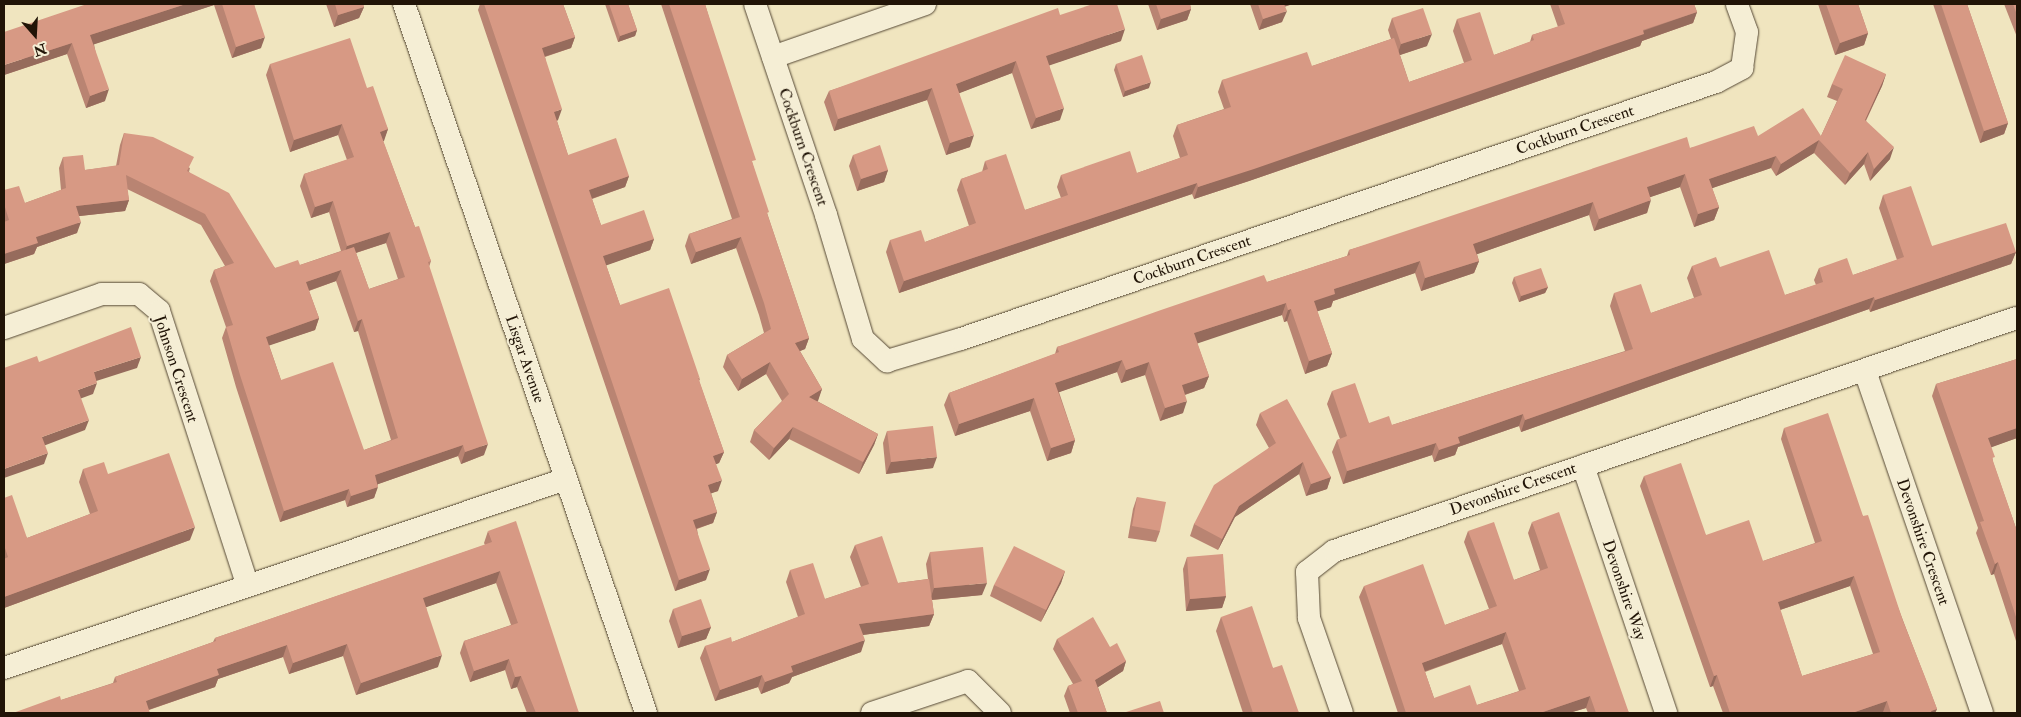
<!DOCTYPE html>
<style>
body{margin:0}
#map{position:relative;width:2021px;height:717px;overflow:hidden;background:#f0e5bf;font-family:"IM FELL Double Pica",serif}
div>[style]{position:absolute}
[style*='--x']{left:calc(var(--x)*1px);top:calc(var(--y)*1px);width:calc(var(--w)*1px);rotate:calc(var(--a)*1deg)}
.roads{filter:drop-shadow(0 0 1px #554835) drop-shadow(0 0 1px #554835)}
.street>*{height:22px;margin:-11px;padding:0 11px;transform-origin:11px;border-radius:11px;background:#f5eed5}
.wall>*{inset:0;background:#b98472}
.shaded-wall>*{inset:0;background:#966b5c}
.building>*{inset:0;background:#d79984}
span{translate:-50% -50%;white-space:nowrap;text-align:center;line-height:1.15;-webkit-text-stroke:4px #f5eed5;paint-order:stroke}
.street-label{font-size:16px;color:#211407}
.frame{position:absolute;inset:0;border:5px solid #211407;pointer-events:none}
.north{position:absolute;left:10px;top:10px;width:50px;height:50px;-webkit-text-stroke:4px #f5eed5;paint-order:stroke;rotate:161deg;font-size:14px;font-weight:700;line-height:20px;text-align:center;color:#211407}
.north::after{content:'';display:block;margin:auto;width:18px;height:22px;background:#211407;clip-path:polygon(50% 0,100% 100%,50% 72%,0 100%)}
</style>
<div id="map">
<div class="roads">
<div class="street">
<i style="--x:404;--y:4;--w:749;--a:71.15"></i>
<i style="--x:755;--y:4;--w:223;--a:71.4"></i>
<i style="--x:826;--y:215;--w:129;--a:73.4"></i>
<i style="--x:863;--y:339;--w:33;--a:43"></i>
<i style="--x:887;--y:361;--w:77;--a:-16.6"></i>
<i style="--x:961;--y:339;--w:798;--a:-18.8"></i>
<i style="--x:1716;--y:82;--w:30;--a:-28"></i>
<i style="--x:1742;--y:68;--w:36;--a:-82"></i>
<i style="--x:1747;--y:32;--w:30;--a:-110"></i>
<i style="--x:773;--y:57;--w:161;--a:-19.2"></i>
<i style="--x:4;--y:328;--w:104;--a:-19.1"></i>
<i style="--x:102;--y:294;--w:37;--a:0"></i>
<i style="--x:139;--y:294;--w:26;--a:40"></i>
<i style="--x:159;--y:311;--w:287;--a:72.1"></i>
<i style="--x:1865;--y:371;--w:361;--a:71.1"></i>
<i style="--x:1583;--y:466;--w:261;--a:71.4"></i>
<i style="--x:4;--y:668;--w:593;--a:-18.59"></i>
<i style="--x:872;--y:713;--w:101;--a:-18.4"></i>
<i style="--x:968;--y:681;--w:45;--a:45"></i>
<i style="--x:1342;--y:713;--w:101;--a:-109.2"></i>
<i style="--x:1309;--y:618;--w:46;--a:-92.5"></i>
<i style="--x:1307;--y:572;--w:34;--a:-38"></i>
<i style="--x:1334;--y:551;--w:721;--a:-18.86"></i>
</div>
</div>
<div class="wall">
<i style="clip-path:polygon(87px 4px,254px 4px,261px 48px,232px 58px,214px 5px,94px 44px,105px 101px,86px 108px,67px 54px,4px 75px)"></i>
<i style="clip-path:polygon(326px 4px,363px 4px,364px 7px,359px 18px,334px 27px)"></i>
<i style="clip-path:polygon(480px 4px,563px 4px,575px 37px,571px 48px,545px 57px,558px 120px,557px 121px,568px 155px,629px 176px,625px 187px,592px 199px,601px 225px,654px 239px,650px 250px,606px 265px,620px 305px,700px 379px,699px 381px,724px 452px,719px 463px,716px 464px,718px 491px,711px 493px,717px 512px,713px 523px,697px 529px,706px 580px,675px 591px,478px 10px)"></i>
<i style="clip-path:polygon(605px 4px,628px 4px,637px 30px,635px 36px,618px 42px)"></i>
<i style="clip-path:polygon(661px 4px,705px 4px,768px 216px,809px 338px,805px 349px,800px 351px,822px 389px,817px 401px,878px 434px,874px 445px,859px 474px,789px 439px,769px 460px,750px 442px,754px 430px,782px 401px,766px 374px,738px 391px,723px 367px,727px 355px,764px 333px,759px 315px,736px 248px,691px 264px,685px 246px,689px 234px,732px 219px)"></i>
<i style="clip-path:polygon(1148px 4px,1191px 4px,1190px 4px,1191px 9px,1187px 20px,1157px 30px)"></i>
<i style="clip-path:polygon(1250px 4px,1293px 4px,1285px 6px,1282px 22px,1259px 30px)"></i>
<i style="clip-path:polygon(1550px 4px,1694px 4px,1697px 12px,1693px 23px,1642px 41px,1640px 46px,1249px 181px,1194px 199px,1192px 194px,899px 293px,886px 252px,890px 240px,925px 242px,969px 226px,957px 190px,961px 179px,982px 172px,985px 161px,1025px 210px,1061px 198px,1057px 187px,1061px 175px,1137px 173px,1180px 158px,1173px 136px,1177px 125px,1224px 109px,1218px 92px,1222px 80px,1312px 66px,1391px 39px,1388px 30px,1392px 18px,1427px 46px,1400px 55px,1409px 82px,1464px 63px,1453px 31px,1457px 19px,1494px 55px,1530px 42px,1532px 35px,1558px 27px)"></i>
<i style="clip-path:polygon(1818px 4px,1858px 4px,1868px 33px,1864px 45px,1835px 55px)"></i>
<i style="clip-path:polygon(1933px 4px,1967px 4px,2008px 123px,2004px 134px,1980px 143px)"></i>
<i style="clip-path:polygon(2004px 4px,2017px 4px,2017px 37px)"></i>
<i style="clip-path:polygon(1060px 15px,1121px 41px,1049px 65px,1060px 120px,1031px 129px,1012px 73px,959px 93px,970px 147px,946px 155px,927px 100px,834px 131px,824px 102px,829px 91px)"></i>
<i style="clip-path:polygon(evenodd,270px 64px,367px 88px,388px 129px,383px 141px,415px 227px,431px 261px,429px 267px,484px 455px,461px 464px,458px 456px,378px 484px,374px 498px,347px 507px,345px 500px,280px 522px,236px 387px,222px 338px,226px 327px,210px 281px,214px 270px,225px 266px,201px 225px,127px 189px,129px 200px,125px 211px,79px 216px,77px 233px,37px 247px,34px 254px,4px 264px,4px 190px,25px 203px,61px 190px,59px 168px,63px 157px,85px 170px,116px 166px,120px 145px,124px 133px,190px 168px,189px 172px,275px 268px,300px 265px,341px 251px,329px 212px,311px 218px,300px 186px,304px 174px,347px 160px,338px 135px,290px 152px,266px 75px,270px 64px,386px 243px,398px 279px,369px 289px,356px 253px,386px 243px,270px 64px,336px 281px,354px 332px,358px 331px,391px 440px,364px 450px,281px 380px,269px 345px,315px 330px,319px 318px,309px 291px,336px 281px)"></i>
<i style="clip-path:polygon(1116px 64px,1149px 88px,1123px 97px,1114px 70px)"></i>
<i style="clip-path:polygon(1886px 74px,1882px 86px,1866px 121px,1890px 159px,1870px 181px,1864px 164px,1845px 185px,1814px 153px,1776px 176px,1771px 168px,1712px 188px,1719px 207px,1714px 220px,1694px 227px,1680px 187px,1650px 197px,1647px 213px,1594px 231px,1589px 215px,1477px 254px,1479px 261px,1474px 273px,1421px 291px,1415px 273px,1333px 301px,1331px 307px,1317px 311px,1332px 353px,1327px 366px,1305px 374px,1287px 321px,1284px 322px,1282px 315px,1226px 333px,1197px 343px,1209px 376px,1204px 388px,1185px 395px,1183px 413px,1160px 421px,1145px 375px,1121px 383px,1117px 372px,1059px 392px,1075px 440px,1071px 453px,1047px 461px,1030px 411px,955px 436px,944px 405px,949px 393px,1055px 354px,1057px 347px,1267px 282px,1347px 256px,1349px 250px,1690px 148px,1758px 136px,1821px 136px,1837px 101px,1827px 97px,1832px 84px)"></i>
<i style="clip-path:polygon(853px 155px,888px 170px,884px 182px,857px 191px,849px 166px)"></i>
<i style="clip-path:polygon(1883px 195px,1932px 246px,2016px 252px,2011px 264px,1870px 312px,1869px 309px,1521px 432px,1519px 426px,1458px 447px,1455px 455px,1434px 462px,1432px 455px,1343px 484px,1332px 452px,1337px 440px,1340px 439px,1327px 404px,1332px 391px,1369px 423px,1392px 425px,1625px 351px,1610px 306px,1614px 293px,1651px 313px,1694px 298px,1687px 278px,1692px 266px,1720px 267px,1785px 295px,1816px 285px,1814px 280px,1819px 268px,1853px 275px,1897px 260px,1879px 208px)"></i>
<i style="clip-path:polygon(1514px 277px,1548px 287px,1545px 293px,1519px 302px,1512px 283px)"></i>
<i style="clip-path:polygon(2017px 359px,2017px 438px,1991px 447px,1993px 462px,2017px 531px,2017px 644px,1994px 574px,1991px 575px,1976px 533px,1978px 528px,1932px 396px,1936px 384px)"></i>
<i style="clip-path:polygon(1260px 413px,1331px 477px,1327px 489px,1306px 496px,1299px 474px,1235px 517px,1218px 550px,1190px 536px,1194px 524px,1269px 448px,1256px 425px)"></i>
<i style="clip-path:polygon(evenodd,1784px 428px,1863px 516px,1937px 709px,1935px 713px,1883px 713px,1883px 712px,1880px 713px,1723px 713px,1713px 686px,1710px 687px,1640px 486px,1644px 476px,1706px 535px,1763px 561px,1815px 543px,1781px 439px,1784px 428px,1850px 586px,1873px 654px,1802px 676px,1780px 610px,1850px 586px)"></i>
<i style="clip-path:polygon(887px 431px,933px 468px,886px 474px,883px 443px)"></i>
<i style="clip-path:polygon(83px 469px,108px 474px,190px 540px,4px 608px,4px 498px,27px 538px,90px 514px,79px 482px)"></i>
<i style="clip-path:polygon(1137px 497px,1160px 531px,1156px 542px,1128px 538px,1133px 509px)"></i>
<i style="clip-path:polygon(evenodd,1532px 522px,1629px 713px,1588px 713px,1586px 708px,1569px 713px,1398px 713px,1359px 597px,1364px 586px,1445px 625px,1489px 609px,1464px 542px,1468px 531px,1514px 580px,1540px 570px,1528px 533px,1532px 522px,1502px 644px,1519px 691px,1477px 705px,1434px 698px,1425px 672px,1502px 644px)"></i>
<i style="clip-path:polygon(488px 531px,579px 713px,527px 713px,517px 687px,511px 689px,505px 670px,470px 682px,460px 653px,464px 641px,511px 625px,496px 583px,426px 607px,438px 667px,356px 695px,343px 656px,289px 674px,283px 657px,218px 679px,215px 687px,149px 710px,61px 700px,113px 683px,115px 677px,213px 642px,215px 638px,485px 545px,484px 543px)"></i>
<i style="clip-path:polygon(855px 545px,898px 583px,928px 579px,926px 564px,930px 552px,982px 595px,932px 600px,934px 614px,929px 626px,863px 635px,861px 652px,792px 677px,789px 683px,761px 694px,758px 687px,715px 701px,700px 658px,705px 646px,732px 642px,798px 617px,786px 582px,790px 570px,825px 599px,861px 587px,850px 557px)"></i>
<i style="clip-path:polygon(1187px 557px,1226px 596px,1222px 608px,1186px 611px,1183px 569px)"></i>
<i style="clip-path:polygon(1065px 571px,1061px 583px,1041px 622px,990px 596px,994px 585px)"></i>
<i style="clip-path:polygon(673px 609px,711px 627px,706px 639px,678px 648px,669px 621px)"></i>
<i style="clip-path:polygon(1221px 617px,1273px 668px,1299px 713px,1243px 713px,1216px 631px)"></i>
<i style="clip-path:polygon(1057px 639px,1110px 647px,1126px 661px,1123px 671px,1098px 687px,1107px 713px,1070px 713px,1064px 696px,1068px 686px,1073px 684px,1053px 649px)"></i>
</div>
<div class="shaded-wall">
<i style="clip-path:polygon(186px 4px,214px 4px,214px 5px,86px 47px,90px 35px)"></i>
<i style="clip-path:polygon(1280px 4px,1293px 4px,1278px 9px)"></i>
<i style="clip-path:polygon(364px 7px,359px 18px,334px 27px,338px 15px)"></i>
<i style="clip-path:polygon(1191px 9px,1187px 20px,1157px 30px,1161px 19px)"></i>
<i style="clip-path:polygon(1287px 11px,1282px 22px,1259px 30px,1263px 19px)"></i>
<i style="clip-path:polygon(1697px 12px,1693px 23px,1642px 41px,1640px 46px,1249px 181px,1194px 199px,1198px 187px)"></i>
<i style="clip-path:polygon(1125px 29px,1121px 41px,1042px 68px,1046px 56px)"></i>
<i style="clip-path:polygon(637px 30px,635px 36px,618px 42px,620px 36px)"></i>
<i style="clip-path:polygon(1868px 33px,1864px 45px,1835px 55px,1840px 43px)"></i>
<i style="clip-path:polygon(1432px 34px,1427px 46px,1397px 56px,1401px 44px)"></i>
<i style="clip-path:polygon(265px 37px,261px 48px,232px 58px,236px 47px)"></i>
<i style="clip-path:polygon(575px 37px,571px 48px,537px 59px,542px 48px)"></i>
<i style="clip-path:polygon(72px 43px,67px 54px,4px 75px,4px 65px)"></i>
<i style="clip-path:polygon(1016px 61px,1012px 73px,952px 96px,956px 84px)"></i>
<i style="clip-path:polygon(1886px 74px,1882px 86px,1860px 132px,1865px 120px)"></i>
<i style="clip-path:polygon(1151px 82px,1149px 88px,1123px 97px,1125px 91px)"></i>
<i style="clip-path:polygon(932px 88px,927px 100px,834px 131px,838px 119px)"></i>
<i style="clip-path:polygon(109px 89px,105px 101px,86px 108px,90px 96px)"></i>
<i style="clip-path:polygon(1064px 108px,1060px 120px,1031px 129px,1036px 118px)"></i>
<i style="clip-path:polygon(562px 109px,558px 120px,549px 123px,554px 112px)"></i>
<i style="clip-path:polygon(2008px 123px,2004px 134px,1980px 143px,1984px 131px)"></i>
<i style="clip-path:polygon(342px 124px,338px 135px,290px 152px,294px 140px)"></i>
<i style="clip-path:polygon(388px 129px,384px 141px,376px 143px,380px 132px)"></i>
<i style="clip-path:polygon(974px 135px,970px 147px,946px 155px,950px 143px)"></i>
<i style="clip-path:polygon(1819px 140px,1814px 153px,1776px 176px,1781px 164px)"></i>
<i style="clip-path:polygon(1894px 147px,1890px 159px,1870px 181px,1874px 169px)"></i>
<i style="clip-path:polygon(1868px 152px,1864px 164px,1845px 185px,1850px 173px)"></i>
<i style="clip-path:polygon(1776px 156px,1771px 168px,1704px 191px,1709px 179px)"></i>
<i style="clip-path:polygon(888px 170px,884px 182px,857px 191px,861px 179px)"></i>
<i style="clip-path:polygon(1685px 174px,1680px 187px,1642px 200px,1647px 187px)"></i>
<i style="clip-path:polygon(629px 176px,625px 187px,585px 201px,589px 190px)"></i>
<i style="clip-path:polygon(1197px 183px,1192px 194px,899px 293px,904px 281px)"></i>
<i style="clip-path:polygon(129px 200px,125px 211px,71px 217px,76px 206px)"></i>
<i style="clip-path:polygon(1651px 200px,1647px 213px,1594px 231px,1599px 219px)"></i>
<i style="clip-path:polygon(333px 201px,329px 212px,311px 218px,315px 207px)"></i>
<i style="clip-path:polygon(1593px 202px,1589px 215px,1469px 257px,1473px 244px)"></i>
<i style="clip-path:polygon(1719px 207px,1714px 220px,1694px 227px,1698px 214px)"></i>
<i style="clip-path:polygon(81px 222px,77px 233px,37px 247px,34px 254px,4px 264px,4px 254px,36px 237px)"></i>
<i style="clip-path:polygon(390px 232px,386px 243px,343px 257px,347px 246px)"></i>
<i style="clip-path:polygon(741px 237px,736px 248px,691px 264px,696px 252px)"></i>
<i style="clip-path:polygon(654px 239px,650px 250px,599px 268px,603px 256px)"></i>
<i style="clip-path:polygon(2016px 252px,2011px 264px,1870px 312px,1875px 300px)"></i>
<i style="clip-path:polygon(1420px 261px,1415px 273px,1333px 301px,1331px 307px,1309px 314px,1314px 301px,1334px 289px)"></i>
<i style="clip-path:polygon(1479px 261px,1474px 273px,1421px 291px,1425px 278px)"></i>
<i style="clip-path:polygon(341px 270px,336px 281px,302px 293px,306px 282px)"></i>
<i style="clip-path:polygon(1548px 287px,1545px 293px,1519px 302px,1521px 296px)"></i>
<i style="clip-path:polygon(1874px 297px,1869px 309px,1521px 432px,1525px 420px)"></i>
<i style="clip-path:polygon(1286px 303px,1282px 315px,1190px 346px,1194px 333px)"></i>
<i style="clip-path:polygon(1291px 309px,1287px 321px,1284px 322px,1288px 310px)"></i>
<i style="clip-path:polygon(319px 318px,315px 330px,262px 348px,266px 337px)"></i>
<i style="clip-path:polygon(362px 319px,358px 331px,354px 332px,358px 321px)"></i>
<i style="clip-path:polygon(809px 338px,805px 349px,790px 355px,795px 343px)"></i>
<i style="clip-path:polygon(1332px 353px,1327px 366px,1305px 374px,1309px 361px)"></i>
<i style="clip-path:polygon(141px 357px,137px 368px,90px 383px,94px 372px)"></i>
<i style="clip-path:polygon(1122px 360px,1117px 372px,1051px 395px,1055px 383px)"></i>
<i style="clip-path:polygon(770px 362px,766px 374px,738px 391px,742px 379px)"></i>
<i style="clip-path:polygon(1149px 362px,1145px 375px,1121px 383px,1126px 370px)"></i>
<i style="clip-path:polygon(1209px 376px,1204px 388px,1178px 397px,1182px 385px)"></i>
<i style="clip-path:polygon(97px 383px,93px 394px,74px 401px,78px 390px)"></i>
<i style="clip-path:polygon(822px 389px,818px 401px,805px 408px,809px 397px)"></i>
<i style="clip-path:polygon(1034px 398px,1030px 411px,955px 436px,959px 424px)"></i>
<i style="clip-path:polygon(1187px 401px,1183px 413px,1160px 421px,1165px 408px)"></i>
<i style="clip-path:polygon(1523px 414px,1519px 426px,1458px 447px,1455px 455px,1434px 462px,1439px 450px,1458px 437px)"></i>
<i style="clip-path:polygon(89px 420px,85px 430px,38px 448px,42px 437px)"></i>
<i style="clip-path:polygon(793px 427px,789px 439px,769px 460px,774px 448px)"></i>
<i style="clip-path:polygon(2017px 428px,2017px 438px,1984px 450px,1988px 438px)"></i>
<i style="clip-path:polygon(878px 434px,874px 445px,859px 474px,863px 462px)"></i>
<i style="clip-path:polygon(1075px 440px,1071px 453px,1047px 461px,1051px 448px)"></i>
<i style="clip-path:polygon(1436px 443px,1432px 455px,1343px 484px,1347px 471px)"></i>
<i style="clip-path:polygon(488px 444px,484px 455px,461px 464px,465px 452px)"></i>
<i style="clip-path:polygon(463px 445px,458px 456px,370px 487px,375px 475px)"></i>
<i style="clip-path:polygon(724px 452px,719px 463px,709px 467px,713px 456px)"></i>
<i style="clip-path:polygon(48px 453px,44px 464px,4px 478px,4px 469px)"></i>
<i style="clip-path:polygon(937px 457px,933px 468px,886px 474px,891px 462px)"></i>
<i style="clip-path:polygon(1303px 462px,1299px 474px,1235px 517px,1218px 550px,1222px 539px,1239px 506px)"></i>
<i style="clip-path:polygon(1331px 477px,1327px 489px,1306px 496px,1311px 484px)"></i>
<i style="clip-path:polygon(722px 480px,718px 491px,704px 496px,708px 485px)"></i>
<i style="clip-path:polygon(378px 487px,374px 498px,347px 507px,351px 496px)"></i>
<i style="clip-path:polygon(349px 489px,345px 500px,280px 522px,284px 511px)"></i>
<i style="clip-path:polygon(717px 512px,713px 523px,689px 531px,693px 520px)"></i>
<i style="clip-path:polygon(195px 527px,190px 540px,4px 608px,4px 597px)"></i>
<i style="clip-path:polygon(1998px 562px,1994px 574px,1991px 575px,1995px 564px)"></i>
<i style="clip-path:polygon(710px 569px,706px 580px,675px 591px,679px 580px)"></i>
<i style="clip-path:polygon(500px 571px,496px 583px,418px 610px,423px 598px)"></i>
<i style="clip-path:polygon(1065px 571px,1061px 583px,1041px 622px,1046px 610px)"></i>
<i style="clip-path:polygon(1854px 576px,1850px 586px,1774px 612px,1778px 602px)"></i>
<i style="clip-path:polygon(987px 583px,982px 595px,930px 600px,934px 588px)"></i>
<i style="clip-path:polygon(1226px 596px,1222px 608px,1186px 611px,1190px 599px)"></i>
<i style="clip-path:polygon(934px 614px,929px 626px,855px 636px,859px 624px)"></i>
<i style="clip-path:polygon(711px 627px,706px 639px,678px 648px,682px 636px)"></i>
<i style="clip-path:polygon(1506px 632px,1502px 644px,1417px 674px,1422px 663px)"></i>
<i style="clip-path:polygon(865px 640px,861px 652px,792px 677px,789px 683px,761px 694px,765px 682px,791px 666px)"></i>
<i style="clip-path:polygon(347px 644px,343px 656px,289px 674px,293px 663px)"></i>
<i style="clip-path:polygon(287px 645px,283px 657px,218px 679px,215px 687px,142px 712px,146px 701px,217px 669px)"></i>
<i style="clip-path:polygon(442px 655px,438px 667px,356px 695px,361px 683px)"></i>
<i style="clip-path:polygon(509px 659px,505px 670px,470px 682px,474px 671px)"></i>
<i style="clip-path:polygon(1126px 661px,1123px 671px,1092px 691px,1095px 680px)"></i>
<i style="clip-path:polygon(762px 675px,758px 687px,715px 701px,720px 690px)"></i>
<i style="clip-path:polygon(1717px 675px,1713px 686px,1710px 687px,1714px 676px)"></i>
<i style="clip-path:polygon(521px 676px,517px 687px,511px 689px,515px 677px)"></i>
<i style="clip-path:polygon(1590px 696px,1586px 708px,1569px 713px,1540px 713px)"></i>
<i style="clip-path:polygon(1887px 701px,1883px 712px,1880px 713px,1852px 713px)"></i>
<i style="clip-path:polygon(1937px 709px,1935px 713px,1931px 713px,1931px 711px)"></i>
</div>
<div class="building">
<i style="clip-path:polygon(87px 4px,186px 4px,90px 35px,109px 89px,90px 96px,72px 43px,4px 65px,4px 32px)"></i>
<i style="clip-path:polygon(222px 4px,254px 4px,265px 37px,236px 47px)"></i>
<i style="clip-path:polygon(335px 4px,363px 4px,364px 7px,338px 15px)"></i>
<i style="clip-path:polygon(484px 4px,563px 4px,575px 37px,542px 48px,562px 109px,554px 112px,568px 155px,616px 138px,629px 176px,589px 190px,601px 225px,644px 210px,654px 239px,603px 256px,620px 305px,669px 288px,700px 379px,698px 377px,724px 452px,713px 456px,722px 480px,708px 485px,717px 512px,693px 520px,710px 569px,679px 580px)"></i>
<i style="clip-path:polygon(609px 4px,628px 4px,637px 30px,620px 36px)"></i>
<i style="clip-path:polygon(669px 4px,705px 4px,756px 160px,752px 161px,769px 212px,767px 213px,809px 338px,795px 343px,822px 389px,809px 397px,878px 434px,863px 462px,793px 427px,774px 448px,754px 430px,789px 394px,770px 362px,742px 379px,727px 355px,771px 329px,764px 303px,741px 237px,696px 252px,689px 234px,740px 217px)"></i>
<i style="clip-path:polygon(1093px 4px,1117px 4px,1125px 29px,1046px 56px,1064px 108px,1036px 118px,1016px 61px,956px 84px,974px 135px,950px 143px,932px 88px,838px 119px,829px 91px,1058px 8px,1060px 15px)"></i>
<i style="clip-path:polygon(1156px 4px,1190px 4px,1191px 9px,1161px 19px)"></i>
<i style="clip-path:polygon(1258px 4px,1284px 4px,1287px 11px,1263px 19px)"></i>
<i style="clip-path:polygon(1558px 4px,1694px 4px,1697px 12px,1643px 30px,1644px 34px,1254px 169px,1198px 187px,1197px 183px,904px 281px,890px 240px,921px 230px,925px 242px,976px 223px,961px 179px,988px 169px,985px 161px,1006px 154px,1025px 210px,1068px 195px,1061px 175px,1130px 151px,1137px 173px,1188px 155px,1177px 125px,1231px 107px,1222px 80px,1307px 52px,1312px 66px,1394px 38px,1409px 82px,1472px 60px,1457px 19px,1480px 12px,1494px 55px,1534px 40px,1532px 35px,1565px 24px)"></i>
<i style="clip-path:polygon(1826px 4px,1858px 4px,1868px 33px,1840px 43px)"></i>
<i style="clip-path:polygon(1941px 4px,1967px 4px,2008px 123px,1984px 131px)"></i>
<i style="clip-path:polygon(2013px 4px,2017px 4px,2017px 15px)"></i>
<i style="clip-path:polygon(1423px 8px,1432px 34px,1401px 44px,1392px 18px)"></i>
<i style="clip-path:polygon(evenodd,350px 38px,367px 88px,373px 86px,388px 129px,380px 132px,415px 227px,419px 226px,431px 261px,428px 262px,488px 444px,465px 452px,463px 445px,375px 475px,378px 487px,351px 496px,349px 489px,284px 511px,240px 375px,226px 327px,233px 325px,214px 270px,234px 263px,205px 214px,126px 175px,129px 200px,76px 206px,81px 222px,36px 237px,38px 243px,4px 254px,4px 222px,9px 220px,4px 204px,4px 190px,19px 186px,25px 203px,66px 188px,63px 157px,83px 155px,85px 170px,119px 165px,124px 133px,153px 137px,194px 157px,187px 171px,229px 193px,275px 268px,298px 260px,300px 265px,354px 247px,369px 289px,405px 277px,390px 232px,347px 246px,333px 201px,315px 207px,304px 174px,354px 157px,342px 124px,294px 140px,270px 64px,350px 38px,341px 270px,358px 321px,362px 319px,398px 438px,364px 450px,333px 362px,281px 380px,266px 337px,319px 318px,306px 282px,341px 270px)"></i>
<i style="clip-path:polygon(1142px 55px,1151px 82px,1125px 91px,1116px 64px)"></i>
<i style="clip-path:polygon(1845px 55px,1886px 74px,1865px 120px,1894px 147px,1874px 169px,1868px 152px,1850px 173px,1819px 140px,1781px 164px,1776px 156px,1709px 179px,1719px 207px,1698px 214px,1685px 174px,1647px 187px,1651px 200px,1599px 219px,1593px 202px,1473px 244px,1479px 261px,1425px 278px,1420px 261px,1334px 289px,1335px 294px,1314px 301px,1332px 353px,1309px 361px,1291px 309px,1288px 310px,1286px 303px,1231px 321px,1194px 333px,1209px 376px,1182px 385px,1187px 401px,1165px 408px,1149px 362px,1126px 370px,1122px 360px,1055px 383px,1075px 440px,1051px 448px,1034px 398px,959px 424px,949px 393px,1059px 352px,1057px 347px,1161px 310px,1264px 275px,1267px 282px,1350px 255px,1349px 250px,1687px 137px,1690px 148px,1754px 126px,1758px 136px,1803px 108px,1821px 136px,1843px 89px,1832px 84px)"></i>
<i style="clip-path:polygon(880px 145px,888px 170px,861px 179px,853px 155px)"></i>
<i style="clip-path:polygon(1911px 186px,1932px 246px,2006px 223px,2016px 252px,1875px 300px,1874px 297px,1525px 420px,1523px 414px,1458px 437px,1460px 443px,1439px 450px,1436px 443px,1347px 471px,1337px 440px,1347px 436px,1332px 391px,1355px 383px,1369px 423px,1389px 416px,1392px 425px,1633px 349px,1614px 293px,1641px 284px,1651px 313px,1702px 295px,1692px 266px,1716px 257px,1720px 267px,1769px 250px,1785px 295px,1823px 282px,1819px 268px,1847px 258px,1853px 275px,1904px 257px,1883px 195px)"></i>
<i style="clip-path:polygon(1541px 268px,1548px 287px,1521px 296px,1514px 277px)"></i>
<i style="clip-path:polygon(131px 327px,141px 357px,94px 372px,97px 383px,78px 390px,89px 420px,42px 437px,48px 453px,4px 469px,4px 368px,37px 356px,39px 362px)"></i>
<i style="clip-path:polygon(2017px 359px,2017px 428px,1988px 438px,1995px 457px,1992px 458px,2017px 531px,2017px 620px,1998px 562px,1995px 564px,1980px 522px,1984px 521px,1936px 384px)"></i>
<i style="clip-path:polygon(1287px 399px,1331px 477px,1311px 484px,1303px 462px,1239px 506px,1222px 539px,1194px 524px,1214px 485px,1276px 443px,1260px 413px)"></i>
<i style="clip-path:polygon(evenodd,1828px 413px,1863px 516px,1868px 515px,1903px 621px,1927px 682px,1937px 709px,1931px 711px,1932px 713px,1891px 713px,1887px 701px,1852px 713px,1730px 713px,1717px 675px,1714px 676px,1644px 476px,1681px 463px,1706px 535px,1749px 520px,1763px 561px,1822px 541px,1784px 428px,1828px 413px,1854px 576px,1880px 652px,1802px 676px,1778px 602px,1854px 576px)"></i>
<i style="clip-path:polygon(933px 426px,937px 457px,891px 462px,887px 431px)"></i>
<i style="clip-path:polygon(169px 453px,195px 527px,4px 597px,4px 559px,8px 557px,4px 545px,4px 498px,12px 495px,27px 538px,98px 511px,83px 469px,104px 462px,108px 474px)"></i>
<i style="clip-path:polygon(1137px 497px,1166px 502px,1160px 531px,1132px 526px)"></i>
<i style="clip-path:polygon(evenodd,1559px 512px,1629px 713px,1596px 713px,1590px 696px,1540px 713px,1406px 713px,1364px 586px,1423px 564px,1445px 625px,1497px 606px,1468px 531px,1494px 522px,1514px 580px,1548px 568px,1532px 522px,1559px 512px,1506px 632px,1526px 689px,1477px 705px,1470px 685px,1434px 698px,1422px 663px,1506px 632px)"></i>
<i style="clip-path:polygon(516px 521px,579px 713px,536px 713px,521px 676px,515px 677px,509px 659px,474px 671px,464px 641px,518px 623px,500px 571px,423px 598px,442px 655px,361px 683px,347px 644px,293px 663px,287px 645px,217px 669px,219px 675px,146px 701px,150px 713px,13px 713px,60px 696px,61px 700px,117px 682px,115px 677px,216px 641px,215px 638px,492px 542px,488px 531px)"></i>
<i style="clip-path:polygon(882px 536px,898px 583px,929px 579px,934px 614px,859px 624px,865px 640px,791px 666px,793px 672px,765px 682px,762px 675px,720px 690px,705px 646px,731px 637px,732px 642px,805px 614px,790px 570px,813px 563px,825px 599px,869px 584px,855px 545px)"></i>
<i style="clip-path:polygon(1014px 546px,1065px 571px,1046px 610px,994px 585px)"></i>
<i style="clip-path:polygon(983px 547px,987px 583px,934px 588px,930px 552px)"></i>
<i style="clip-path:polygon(1223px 554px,1226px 596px,1190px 599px,1187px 557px)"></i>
<i style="clip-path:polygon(701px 599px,711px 627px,682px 636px,673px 609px)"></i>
<i style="clip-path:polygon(1252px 606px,1273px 668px,1282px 665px,1299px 713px,1253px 713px,1221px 617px)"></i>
<i style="clip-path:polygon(1093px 617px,1110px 647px,1117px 643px,1126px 661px,1095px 680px,1107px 713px,1078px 713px,1068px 686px,1082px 681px,1057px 639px)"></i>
<i style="clip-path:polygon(1160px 701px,1164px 713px,1123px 713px)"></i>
</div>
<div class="street-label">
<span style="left:1575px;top:130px;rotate:-19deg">Cockburn Crescent</span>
<span style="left:803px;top:147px;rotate:71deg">Cockburn Crescent</span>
<span style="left:1192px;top:260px;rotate:-19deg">Cockburn Crescent</span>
<span style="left:525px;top:359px;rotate:71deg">Lisgar Avenue</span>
<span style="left:176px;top:369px;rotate:72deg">Johnson Crescent</span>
<span style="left:1513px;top:489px;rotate:-19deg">Devonshire Crescent</span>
<span style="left:1923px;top:542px;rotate:71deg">Devonshire Crescent</span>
<span style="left:1624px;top:590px;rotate:71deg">Devonshire Way</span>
</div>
<div class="frame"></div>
<div class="north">N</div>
</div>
